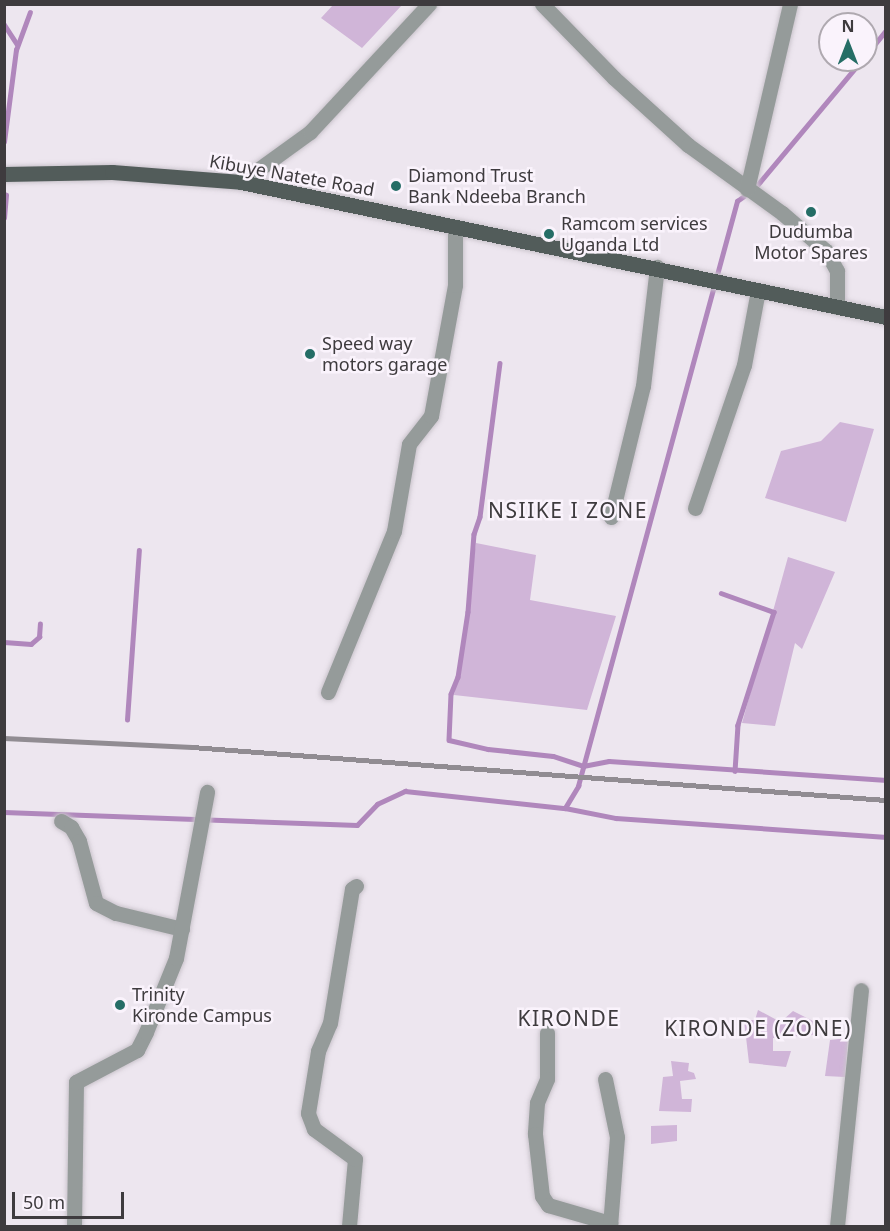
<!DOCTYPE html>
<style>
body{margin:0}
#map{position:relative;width:890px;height:1231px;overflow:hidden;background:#ede6ef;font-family:"Noto Sans",sans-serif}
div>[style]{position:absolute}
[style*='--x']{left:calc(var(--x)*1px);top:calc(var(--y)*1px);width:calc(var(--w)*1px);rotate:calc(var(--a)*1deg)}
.green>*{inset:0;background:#d0b5d8}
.stream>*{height:4.5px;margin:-2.25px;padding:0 2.25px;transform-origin:2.25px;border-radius:2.25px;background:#b087bc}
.roads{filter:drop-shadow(0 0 2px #cac4cc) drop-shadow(0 0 2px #cac4cc)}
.minor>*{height:15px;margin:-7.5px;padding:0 7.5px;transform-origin:7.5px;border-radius:7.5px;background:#959b9a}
.major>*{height:15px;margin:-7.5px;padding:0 7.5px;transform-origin:7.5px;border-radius:7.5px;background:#525c5a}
.rail>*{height:4.5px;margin:-2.25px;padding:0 2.25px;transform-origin:2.25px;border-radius:2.25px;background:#918c92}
.dots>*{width:16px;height:16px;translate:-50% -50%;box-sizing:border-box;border:3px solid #faf3fc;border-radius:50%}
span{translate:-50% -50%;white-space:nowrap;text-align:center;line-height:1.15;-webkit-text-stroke:5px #faf3fc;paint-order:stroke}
.street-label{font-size:18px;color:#3e3b3e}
.poi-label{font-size:18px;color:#3e3b3e}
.left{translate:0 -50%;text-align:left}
.quarter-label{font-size:21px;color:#3e3b3e;letter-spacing:1.5px}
.frame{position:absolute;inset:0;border:6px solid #3e3b3e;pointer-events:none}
.north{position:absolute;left:818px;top:12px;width:60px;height:60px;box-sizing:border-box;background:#faf3fc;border:2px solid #afa9b0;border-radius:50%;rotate:0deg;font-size:16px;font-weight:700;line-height:24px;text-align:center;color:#3e3b3e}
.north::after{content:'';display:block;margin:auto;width:21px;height:27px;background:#256d66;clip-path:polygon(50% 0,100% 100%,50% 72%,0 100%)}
.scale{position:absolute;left:12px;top:1192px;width:112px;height:27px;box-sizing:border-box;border:3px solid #3e3b3e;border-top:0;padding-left:8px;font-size:18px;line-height:21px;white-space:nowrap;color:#3e3b3e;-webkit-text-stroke:4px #faf3fc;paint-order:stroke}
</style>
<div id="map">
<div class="green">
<i style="clip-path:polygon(333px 5px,333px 4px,402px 5px,362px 48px,321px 18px)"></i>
<i style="clip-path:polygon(840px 422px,874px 429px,846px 522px,765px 498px,781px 451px,821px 441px)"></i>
<i style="clip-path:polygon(476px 543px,536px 555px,530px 600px,616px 616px,587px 710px,454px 695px)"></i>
<i style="clip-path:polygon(788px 557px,835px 572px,802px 649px,795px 643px,775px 726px,742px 723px)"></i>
<i style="clip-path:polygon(758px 1010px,775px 1019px,784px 1019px,793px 1011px,813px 1021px,813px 1035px,773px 1038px,773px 1051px,791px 1051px,786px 1067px,749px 1063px,744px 1020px,755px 1020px)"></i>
<i style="clip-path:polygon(848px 1038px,845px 1077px,825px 1076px,830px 1040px)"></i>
<i style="clip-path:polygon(671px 1061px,689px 1063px,688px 1071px,694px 1073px,696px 1079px,680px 1081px,682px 1099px,692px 1099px,691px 1112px,659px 1111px,663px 1077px,673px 1076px)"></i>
<i style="clip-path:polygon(677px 1125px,677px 1141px,651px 1144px,651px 1126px)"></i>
</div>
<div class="stream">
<i style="--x:4;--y:24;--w:24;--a:57"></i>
<i style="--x:866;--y:55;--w:32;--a:-51"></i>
<i style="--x:4;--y:142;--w:93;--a:-82.6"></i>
<i style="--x:16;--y:50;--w:40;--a:-69.8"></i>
<i style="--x:754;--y:189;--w:168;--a:-50.1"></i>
<i style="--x:4;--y:218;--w:23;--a:-85"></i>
<i style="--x:500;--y:363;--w:155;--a:97.4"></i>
<i style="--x:480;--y:517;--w:18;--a:109"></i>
<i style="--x:474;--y:534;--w:78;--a:94.4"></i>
<i style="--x:468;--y:612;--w:66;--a:98.7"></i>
<i style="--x:458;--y:677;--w:18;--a:112"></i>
<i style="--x:451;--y:694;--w:46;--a:92.5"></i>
<i style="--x:449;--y:740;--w:40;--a:13"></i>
<i style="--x:488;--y:749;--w:65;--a:6.1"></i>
<i style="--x:553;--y:756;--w:32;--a:18"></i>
<i style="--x:583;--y:766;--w:26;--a:-11"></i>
<i style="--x:609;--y:761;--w:278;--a:3.9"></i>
<i style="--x:721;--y:593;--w:56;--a:19.7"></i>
<i style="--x:774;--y:612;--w:119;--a:107.7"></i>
<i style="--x:738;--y:725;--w:46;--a:93.7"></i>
<i style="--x:4;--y:642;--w:27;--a:4"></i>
<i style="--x:31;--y:644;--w:11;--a:-41"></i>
<i style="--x:39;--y:637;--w:13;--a:-86"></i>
<i style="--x:127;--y:720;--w:170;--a:-86"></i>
<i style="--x:565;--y:808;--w:26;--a:-59"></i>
<i style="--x:578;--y:786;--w:606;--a:-74.79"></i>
<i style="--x:737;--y:201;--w:12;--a:-35"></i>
<i style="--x:4;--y:812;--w:353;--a:2.1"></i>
<i style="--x:357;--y:825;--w:29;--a:-46"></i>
<i style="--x:377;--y:804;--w:31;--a:-25"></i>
<i style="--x:405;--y:791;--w:161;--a:6.1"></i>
<i style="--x:565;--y:808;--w:52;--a:11.1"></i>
<i style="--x:616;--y:818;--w:271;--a:4"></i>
</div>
<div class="roads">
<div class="minor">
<i style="--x:542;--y:4;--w:103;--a:45.8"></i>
<i style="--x:614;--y:78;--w:100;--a:42.2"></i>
<i style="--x:688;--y:145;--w:116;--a:35.9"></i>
<i style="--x:782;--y:213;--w:58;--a:40.8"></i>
<i style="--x:826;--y:251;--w:23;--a:61"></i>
<i style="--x:837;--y:271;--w:36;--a:90"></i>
<i style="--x:241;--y:182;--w:85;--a:-35.9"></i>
<i style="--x:310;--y:132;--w:175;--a:-47.1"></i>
<i style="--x:747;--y:189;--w:190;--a:-76.9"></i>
<i style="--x:695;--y:508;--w:151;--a:-71.1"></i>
<i style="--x:744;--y:365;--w:76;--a:-79.4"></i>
<i style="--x:611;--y:517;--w:135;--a:-76.3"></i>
<i style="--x:643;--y:386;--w:120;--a:-83.3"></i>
<i style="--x:328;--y:692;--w:174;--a:-67.7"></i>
<i style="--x:394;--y:531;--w:88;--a:-80.2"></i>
<i style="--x:409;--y:444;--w:36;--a:-52"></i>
<i style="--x:431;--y:416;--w:133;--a:-79.6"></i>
<i style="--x:455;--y:285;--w:58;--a:-90"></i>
<i style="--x:61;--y:821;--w:12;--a:31"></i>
<i style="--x:71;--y:827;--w:16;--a:60"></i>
<i style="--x:79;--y:841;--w:64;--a:74.7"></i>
<i style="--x:96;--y:903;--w:22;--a:27"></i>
<i style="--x:116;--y:913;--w:68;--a:13.6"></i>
<i style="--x:547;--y:1033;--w:46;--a:90"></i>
<i style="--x:547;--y:1079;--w:26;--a:113"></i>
<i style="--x:537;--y:1103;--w:31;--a:94"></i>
<i style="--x:535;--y:1134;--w:62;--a:83.6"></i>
<i style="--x:542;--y:1196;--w:11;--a:56"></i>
<i style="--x:548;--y:1205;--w:65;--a:16.2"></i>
<i style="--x:605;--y:1079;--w:59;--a:78.3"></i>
<i style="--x:617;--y:1137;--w:89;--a:94.5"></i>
<i style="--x:74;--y:1226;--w:144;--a:-89.2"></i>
<i style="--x:76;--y:1082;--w:69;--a:-27.7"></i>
<i style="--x:137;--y:1050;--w:20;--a:-63"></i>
<i style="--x:146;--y:1032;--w:80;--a:-67.9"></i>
<i style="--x:176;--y:958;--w:169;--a:-79.4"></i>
<i style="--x:349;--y:1226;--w:67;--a:-84.9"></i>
<i style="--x:355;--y:1159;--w:51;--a:-143.8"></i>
<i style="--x:314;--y:1129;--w:17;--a:-111"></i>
<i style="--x:308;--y:1113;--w:63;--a:-80.8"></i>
<i style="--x:318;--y:1051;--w:30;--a:-67"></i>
<i style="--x:330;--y:1023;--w:136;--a:-80.7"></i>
<i style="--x:352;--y:889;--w:5;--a:-37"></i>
<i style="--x:837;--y:1226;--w:237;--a:-84.2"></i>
</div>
<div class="major">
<i style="--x:4;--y:174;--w:108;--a:-1.1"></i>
<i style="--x:112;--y:172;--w:129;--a:4.4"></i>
<i style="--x:241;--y:182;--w:659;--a:11.82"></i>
</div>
</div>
<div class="rail">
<i style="--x:4;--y:738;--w:188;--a:2.7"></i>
<i style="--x:192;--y:747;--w:696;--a:4.37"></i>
</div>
<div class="dots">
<i style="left:396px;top:186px;background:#256d66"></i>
<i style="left:811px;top:212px;background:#256d66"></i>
<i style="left:549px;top:234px;background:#256d66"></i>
<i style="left:310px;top:354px;background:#256d66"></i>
<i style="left:120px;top:1005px;background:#256d66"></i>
</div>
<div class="street-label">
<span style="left:292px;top:175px;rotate:10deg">Kibuye Natete Road</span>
</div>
<div class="poi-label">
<span class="left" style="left:408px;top:186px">Diamond Trust<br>Bank Ndeeba Branch</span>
<span class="left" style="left:561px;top:234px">Ramcom services<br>Uganda Ltd</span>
<span style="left:811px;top:242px">Dudumba<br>Motor Spares</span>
<span class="left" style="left:322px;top:354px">Speed way<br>motors garage</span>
<span class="left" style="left:132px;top:1005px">Trinity<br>Kironde Campus</span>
</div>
<div class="quarter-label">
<span style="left:568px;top:510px">NSIIKE I ZONE</span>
<span style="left:569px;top:1018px">KIRONDE</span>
<span style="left:758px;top:1028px">KIRONDE (ZONE)</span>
</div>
<div class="frame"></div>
<div class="north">N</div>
<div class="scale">50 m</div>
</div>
